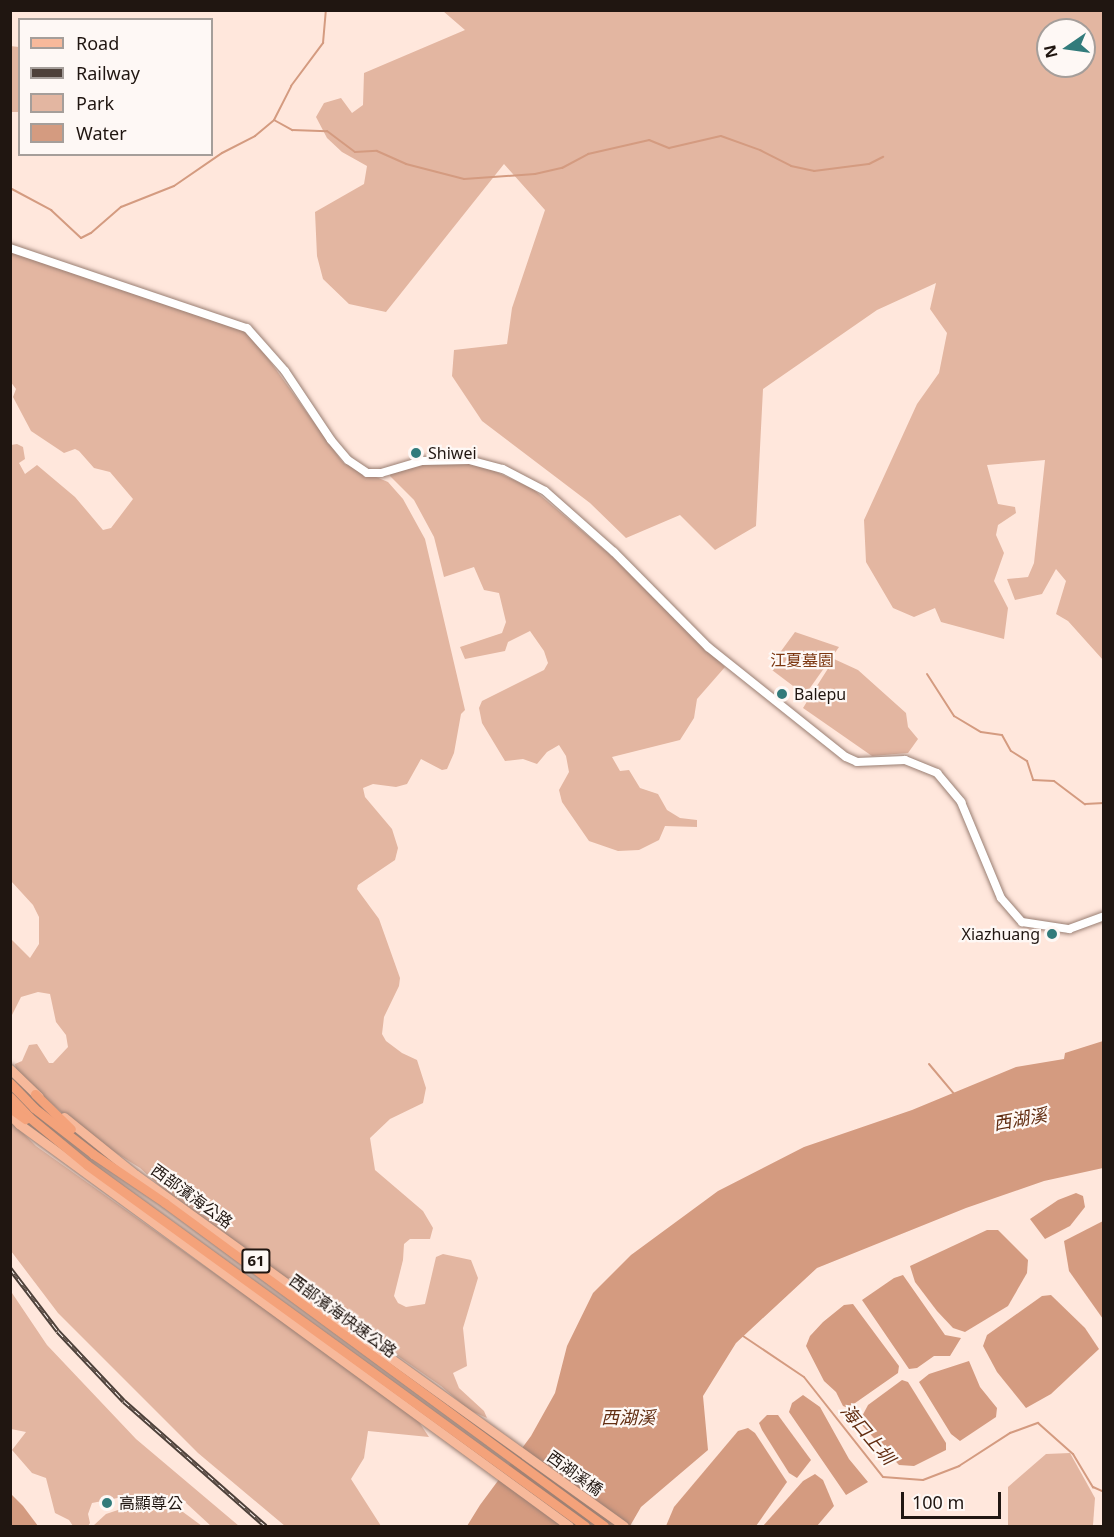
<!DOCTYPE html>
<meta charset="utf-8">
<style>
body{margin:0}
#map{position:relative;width:1114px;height:1537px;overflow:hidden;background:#ffe7dc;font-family:"Noto Sans","Noto Sans TC",sans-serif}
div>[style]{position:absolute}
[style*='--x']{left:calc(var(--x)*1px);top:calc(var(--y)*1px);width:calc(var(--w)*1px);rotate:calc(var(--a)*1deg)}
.green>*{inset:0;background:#e3b6a1}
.water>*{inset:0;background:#d49b80}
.stream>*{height:2px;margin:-1px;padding:0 1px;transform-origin:1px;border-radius:1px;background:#d49b80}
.roads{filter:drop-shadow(0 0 2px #9a7f73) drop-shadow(0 0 2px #9a7f73)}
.secondary>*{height:8px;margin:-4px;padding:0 4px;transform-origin:4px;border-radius:4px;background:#fff}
.primary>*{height:9px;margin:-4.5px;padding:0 4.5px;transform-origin:4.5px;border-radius:4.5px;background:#f7b99b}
.trunk>*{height:9px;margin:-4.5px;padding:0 4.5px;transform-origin:4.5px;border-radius:4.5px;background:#f4a27a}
.rail>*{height:4.5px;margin-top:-2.25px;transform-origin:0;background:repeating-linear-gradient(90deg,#fef8f5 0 7px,#4e413a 0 14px);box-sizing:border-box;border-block:2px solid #4e413a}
.dots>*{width:16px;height:16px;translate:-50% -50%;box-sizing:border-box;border:3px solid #fef8f5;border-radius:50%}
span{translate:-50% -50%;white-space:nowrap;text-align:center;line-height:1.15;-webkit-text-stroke:4.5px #fef8f5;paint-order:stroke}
.shield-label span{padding:2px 4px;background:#fef8f5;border:2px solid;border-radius:4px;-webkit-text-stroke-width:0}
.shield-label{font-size:15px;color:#201611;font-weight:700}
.poi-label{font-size:16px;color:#201611}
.left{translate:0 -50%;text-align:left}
.right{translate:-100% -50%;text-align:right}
.park-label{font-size:16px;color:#7c360f}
.street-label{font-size:16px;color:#201611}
.water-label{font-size:18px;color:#622d11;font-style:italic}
.frame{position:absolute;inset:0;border:12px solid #201611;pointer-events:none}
.legend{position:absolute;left:18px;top:18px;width:195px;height:138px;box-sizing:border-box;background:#fef8f5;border:2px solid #a59e9a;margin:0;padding:8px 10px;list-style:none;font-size:18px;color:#201611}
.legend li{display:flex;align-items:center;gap:12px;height:30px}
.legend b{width:30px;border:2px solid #a59e9a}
.north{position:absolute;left:1036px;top:18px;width:60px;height:60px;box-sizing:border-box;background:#fef8f5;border:2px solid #a59e9a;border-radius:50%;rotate:257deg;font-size:16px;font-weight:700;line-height:24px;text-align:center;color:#201611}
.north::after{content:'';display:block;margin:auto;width:21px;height:27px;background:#327b7b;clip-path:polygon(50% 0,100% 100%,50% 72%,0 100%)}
.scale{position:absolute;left:901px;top:1492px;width:100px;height:27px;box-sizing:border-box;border:3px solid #201611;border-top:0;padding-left:8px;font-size:18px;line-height:21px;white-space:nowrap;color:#201611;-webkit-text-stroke:4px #fef8f5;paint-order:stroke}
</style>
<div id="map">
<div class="green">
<i style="clip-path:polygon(evenodd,443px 11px,1103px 11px,1103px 660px,1068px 621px,1056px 614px,1066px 581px,1056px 569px,1042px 594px,1015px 600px,1007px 579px,1028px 577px,1034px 563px,1045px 460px,987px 465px,998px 504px,1015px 507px,1016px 513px,998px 525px,996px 535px,1004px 553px,994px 581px,1008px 608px,1004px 639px,941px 622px,935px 608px,914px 617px,893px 608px,866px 562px,864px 520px,917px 404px,939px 373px,947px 333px,930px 309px,936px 283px,877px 310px,763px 389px,756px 526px,715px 550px,680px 515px,626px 538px,590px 503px,482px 421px,452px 376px,454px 350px,507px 344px,512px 308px,545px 210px,504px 164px,386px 312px,349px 304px,323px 279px,317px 256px,315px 212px,364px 184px,367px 166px,342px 152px,327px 138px,316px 117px,324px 103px,341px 98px,352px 113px,363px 105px,364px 73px,465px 30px,443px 11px,1048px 30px,1084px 30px,1084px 66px,1048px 66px,1048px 30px)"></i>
<i style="clip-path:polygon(10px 46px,19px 47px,19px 112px,11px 112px)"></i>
<i style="clip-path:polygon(11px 252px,237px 326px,251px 336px,262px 350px,341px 460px,345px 464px,388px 482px,403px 499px,425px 539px,465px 710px,461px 714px,454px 753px,447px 769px,442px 770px,421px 759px,407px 784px,396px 787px,373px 784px,363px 788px,365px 797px,392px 829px,398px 848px,395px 860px,358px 885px,357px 889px,379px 919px,400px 978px,399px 986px,384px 1017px,382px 1034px,386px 1041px,402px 1053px,417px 1060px,426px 1088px,423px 1103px,390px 1119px,370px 1138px,375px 1170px,423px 1211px,433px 1228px,430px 1239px,410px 1239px,404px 1244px,403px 1260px,394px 1296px,398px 1303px,406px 1307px,425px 1304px,436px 1257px,443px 1254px,471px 1260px,478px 1278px,463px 1328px,467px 1366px,453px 1373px,459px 1388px,484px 1411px,487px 1418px,469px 1410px,441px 1386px,177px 1202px,140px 1168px,86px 1134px,17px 1073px,15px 1064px,22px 1061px,29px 1045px,37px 1044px,49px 1063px,53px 1063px,68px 1047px,66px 1035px,56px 1022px,50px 994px,38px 992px,21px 997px,11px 1017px,11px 939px,30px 958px,39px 944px,39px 917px,33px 905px,11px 881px,11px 445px,17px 444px,23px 447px,25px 459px,19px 463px,25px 474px,37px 465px,75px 497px,103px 530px,111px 528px,133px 499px,110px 472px,94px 468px,79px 451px,75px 449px,64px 453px,31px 431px,13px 397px,16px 389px,10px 381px)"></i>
<i style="clip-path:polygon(429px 459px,471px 460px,533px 489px,621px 564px,725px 667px,697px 699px,694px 718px,680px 740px,612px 757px,620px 771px,629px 770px,640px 788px,658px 794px,667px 810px,680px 818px,697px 820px,697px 827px,665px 826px,659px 840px,639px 850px,618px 851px,589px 841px,562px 802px,559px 790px,569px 772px,566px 756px,559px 745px,547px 752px,537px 764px,523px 759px,505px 761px,482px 723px,479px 708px,482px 701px,544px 670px,548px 663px,544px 651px,530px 631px,508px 642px,505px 651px,465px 659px,460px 647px,502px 633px,506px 622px,499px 593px,484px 590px,474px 567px,444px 577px,434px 537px,414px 500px,390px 476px,390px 469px)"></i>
<i style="clip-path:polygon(795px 632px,839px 647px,805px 695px,772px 670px,776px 658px)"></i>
<i style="clip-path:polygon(834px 659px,858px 670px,906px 713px,908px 727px,918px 739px,908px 753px,872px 756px,803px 708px)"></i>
<i style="clip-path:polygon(11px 1121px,36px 1146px,415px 1416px,429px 1437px,368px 1431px,364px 1458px,351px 1479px,381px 1526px,285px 1526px,198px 1453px,58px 1313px,11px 1251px)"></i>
<i style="clip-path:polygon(10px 1290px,47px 1345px,136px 1439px,239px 1526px,211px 1526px,185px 1502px,138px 1494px,92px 1503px,88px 1514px,90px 1523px,88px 1526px,73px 1526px,69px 1520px,55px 1513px,46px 1478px,32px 1473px,12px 1450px,26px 1432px,11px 1429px)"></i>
<i style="clip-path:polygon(1070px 1453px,1095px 1498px,1093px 1525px,1008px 1526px,1008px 1487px,1046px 1454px)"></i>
<i style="clip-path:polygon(160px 1504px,183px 1512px,202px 1526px,93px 1526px,106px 1514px,133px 1505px)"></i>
</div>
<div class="water">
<i style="clip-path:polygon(1103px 1041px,1103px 1168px,1044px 1181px,966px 1208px,817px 1268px,736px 1343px,703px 1396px,708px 1450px,641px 1507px,630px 1526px,467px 1526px,480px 1505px,531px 1436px,555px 1393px,567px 1346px,593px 1293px,631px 1255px,718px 1191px,804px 1147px,912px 1110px,1016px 1067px,1064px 1059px,1065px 1053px)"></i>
<i style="clip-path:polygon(1076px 1193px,1083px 1196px,1085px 1207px,1070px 1226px,1045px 1239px,1030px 1219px,1058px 1200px)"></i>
<i style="clip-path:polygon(1103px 1221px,1104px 1221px,1103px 1319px,1069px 1271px,1064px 1241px)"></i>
<i style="clip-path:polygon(987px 1230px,998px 1230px,1028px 1260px,1027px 1273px,1008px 1306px,965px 1332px,953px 1328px,937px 1311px,915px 1282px,910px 1266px)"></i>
<i style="clip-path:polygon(903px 1275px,945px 1335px,961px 1338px,950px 1356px,934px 1356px,917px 1368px,909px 1369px,862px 1300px,894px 1278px)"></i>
<i style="clip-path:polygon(1051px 1295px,1085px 1328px,1099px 1349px,1051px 1394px,1026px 1408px,997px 1372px,983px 1346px,987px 1335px,1042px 1296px)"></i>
<i style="clip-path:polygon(853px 1304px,899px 1366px,898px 1373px,848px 1408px,843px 1406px,836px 1392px,824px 1381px,806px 1346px,810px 1336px,823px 1322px,844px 1305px)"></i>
<i style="clip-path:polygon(969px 1361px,980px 1387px,997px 1408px,996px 1417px,960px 1441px,951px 1434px,919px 1382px,929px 1374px)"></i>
<i style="clip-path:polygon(902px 1380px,908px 1382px,946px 1443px,946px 1450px,914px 1466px,899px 1465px,859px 1422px,868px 1405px)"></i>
<i style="clip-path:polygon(803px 1395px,820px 1407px,849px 1459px,868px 1482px,846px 1495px,789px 1412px,792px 1403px)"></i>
<i style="clip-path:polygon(767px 1415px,778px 1415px,811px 1460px,797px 1478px,789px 1473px,762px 1430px,759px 1423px)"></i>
<i style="clip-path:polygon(748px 1428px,755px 1433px,787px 1482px,756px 1526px,666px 1526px,674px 1507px,738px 1431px)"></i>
<i style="clip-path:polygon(815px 1474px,823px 1480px,834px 1506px,817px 1526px,763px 1526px,803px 1481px)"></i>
<i style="clip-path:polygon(11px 1494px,23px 1506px,38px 1526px,11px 1526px)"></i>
</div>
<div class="stream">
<i style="--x:274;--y:120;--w:21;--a:29"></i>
<i style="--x:292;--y:130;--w:35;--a:2"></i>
<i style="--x:327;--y:131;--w:35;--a:37"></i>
<i style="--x:355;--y:152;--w:22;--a:-3"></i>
<i style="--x:377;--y:151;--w:32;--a:24"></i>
<i style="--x:406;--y:164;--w:60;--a:14.5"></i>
<i style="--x:464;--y:179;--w:71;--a:-4"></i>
<i style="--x:535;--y:174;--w:28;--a:-13"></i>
<i style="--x:562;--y:168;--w:30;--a:-28"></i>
<i style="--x:588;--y:154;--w:63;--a:-12.9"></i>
<i style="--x:649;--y:140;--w:22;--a:22"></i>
<i style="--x:669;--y:148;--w:53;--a:-13"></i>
<i style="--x:721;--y:136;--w:41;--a:19.7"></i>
<i style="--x:760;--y:150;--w:35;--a:27"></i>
<i style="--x:791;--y:166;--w:24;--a:12"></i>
<i style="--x:814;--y:171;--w:55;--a:-7.3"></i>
<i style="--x:869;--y:164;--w:16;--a:-27"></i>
<i style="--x:10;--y:188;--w:47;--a:28.2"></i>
<i style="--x:51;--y:210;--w:41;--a:43"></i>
<i style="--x:81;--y:238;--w:11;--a:-27"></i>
<i style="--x:91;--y:233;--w:40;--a:-41"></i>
<i style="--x:121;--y:207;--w:57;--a:-21.6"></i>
<i style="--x:174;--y:186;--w:58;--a:-34.5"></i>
<i style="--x:222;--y:153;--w:37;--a:-27"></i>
<i style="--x:255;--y:136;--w:25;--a:-40"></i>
<i style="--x:274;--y:120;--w:38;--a:-63"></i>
<i style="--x:291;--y:86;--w:54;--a:-53.3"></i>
<i style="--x:323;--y:43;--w:33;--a:-85"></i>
<i style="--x:927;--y:674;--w:50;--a:57.3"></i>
<i style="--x:954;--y:716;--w:31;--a:31"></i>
<i style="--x:981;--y:732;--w:21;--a:8"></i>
<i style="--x:1002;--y:735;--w:18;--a:61"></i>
<i style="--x:1011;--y:751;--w:19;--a:32"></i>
<i style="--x:1027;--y:761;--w:20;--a:72"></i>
<i style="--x:1033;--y:780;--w:21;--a:3"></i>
<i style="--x:1054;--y:781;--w:39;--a:37"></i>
<i style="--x:1085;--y:804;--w:19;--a:-3"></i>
<i style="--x:929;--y:1064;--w:39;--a:50"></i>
<i style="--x:743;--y:1336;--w:73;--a:33.9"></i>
<i style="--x:804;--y:1377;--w:127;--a:51.7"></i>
<i style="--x:883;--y:1477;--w:40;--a:4.3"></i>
<i style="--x:923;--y:1480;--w:39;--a:-21"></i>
<i style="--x:959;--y:1466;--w:61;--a:-32.9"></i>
<i style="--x:1010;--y:1433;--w:30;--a:-20"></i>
<i style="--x:1038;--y:1423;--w:47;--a:41.5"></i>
<i style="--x:1073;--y:1454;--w:39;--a:59"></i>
<i style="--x:1093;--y:1487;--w:12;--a:24"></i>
</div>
<div class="roads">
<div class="secondary">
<i style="--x:10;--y:248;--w:250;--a:18.7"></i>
<i style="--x:247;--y:328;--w:57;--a:48.5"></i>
<i style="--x:285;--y:371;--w:83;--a:56.3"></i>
<i style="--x:331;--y:440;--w:26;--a:50"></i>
<i style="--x:348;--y:460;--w:23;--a:34"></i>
<i style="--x:367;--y:473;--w:14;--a:0"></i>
<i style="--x:381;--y:473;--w:43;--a:-16.3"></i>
<i style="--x:422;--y:461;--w:47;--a:-1.2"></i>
<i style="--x:469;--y:460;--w:35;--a:15"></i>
<i style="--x:503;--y:469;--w:47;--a:27.6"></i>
<i style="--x:545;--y:491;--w:92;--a:41.5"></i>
<i style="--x:614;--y:552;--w:134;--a:45.3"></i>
<i style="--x:708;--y:647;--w:176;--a:38.6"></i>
<i style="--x:846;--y:757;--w:12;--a:24"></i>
<i style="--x:857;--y:762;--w:48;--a:-2.4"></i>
<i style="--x:905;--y:760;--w:35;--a:22"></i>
<i style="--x:937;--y:773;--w:38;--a:50"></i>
<i style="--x:961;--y:802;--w:104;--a:67.4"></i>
<i style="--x:1001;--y:898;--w:32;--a:49"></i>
<i style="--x:1022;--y:922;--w:48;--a:8.5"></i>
<i style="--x:1069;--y:929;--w:37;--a:-20"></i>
</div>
<div class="primary">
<i style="--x:10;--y:1069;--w:40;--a:44"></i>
<i style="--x:10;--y:1115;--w:13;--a:45"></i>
<i style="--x:19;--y:1124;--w:681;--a:36.16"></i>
<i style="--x:64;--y:1117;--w:92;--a:38.9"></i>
<i style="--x:136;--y:1175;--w:601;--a:35.73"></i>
</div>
<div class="trunk">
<i style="--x:10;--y:1083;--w:35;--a:46"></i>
<i style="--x:34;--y:1108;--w:75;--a:37.9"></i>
<i style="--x:93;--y:1154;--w:87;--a:34.2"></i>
<i style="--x:165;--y:1203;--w:545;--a:36.34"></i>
<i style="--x:35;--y:1094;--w:50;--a:44.2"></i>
<i style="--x:10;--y:1097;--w:28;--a:46"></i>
<i style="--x:29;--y:1117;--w:75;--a:39.6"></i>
<i style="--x:87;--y:1165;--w:615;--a:35.94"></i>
<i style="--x:10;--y:1108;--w:19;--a:36"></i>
</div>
</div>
<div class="rail">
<i style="--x:10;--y:1268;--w:79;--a:52.7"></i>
<i style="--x:58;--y:1331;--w:96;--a:46.7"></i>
<i style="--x:124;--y:1401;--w:189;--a:41.4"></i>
</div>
<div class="dots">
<i style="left:416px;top:453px;background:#327b7b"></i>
<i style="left:782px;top:694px;background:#327b7b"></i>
<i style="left:1052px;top:934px;background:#327b7b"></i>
<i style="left:107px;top:1503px;background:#327b7b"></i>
</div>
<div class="shield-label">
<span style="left:256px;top:1261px">61</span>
</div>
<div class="poi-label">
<span class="left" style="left:428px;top:453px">Shiwei</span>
<span class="left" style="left:794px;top:694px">Balepu</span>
<span class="right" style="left:1040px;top:934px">Xiazhuang</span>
<span class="left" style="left:119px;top:1503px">高顯尊公</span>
</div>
<div class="park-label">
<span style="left:802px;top:660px">江夏墓園</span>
</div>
<div class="street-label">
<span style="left:192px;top:1196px;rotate:36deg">西部濱海公路</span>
<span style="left:343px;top:1316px;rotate:36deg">西部濱海快速公路</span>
<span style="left:575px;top:1473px;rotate:36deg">西湖溪橋</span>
</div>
<div class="water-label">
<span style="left:1020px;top:1119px;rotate:-10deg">西湖溪</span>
<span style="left:628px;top:1417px">西湖溪</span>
<span style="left:868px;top:1434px;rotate:50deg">海口上圳</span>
</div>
<div class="frame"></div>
<ul class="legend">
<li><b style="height:8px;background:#f7b99b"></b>Road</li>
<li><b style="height:8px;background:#4e413a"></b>Railway</li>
<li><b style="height:16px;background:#e3b6a1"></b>Park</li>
<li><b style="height:16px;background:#d49b80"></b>Water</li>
</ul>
<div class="north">N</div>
<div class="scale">100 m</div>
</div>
